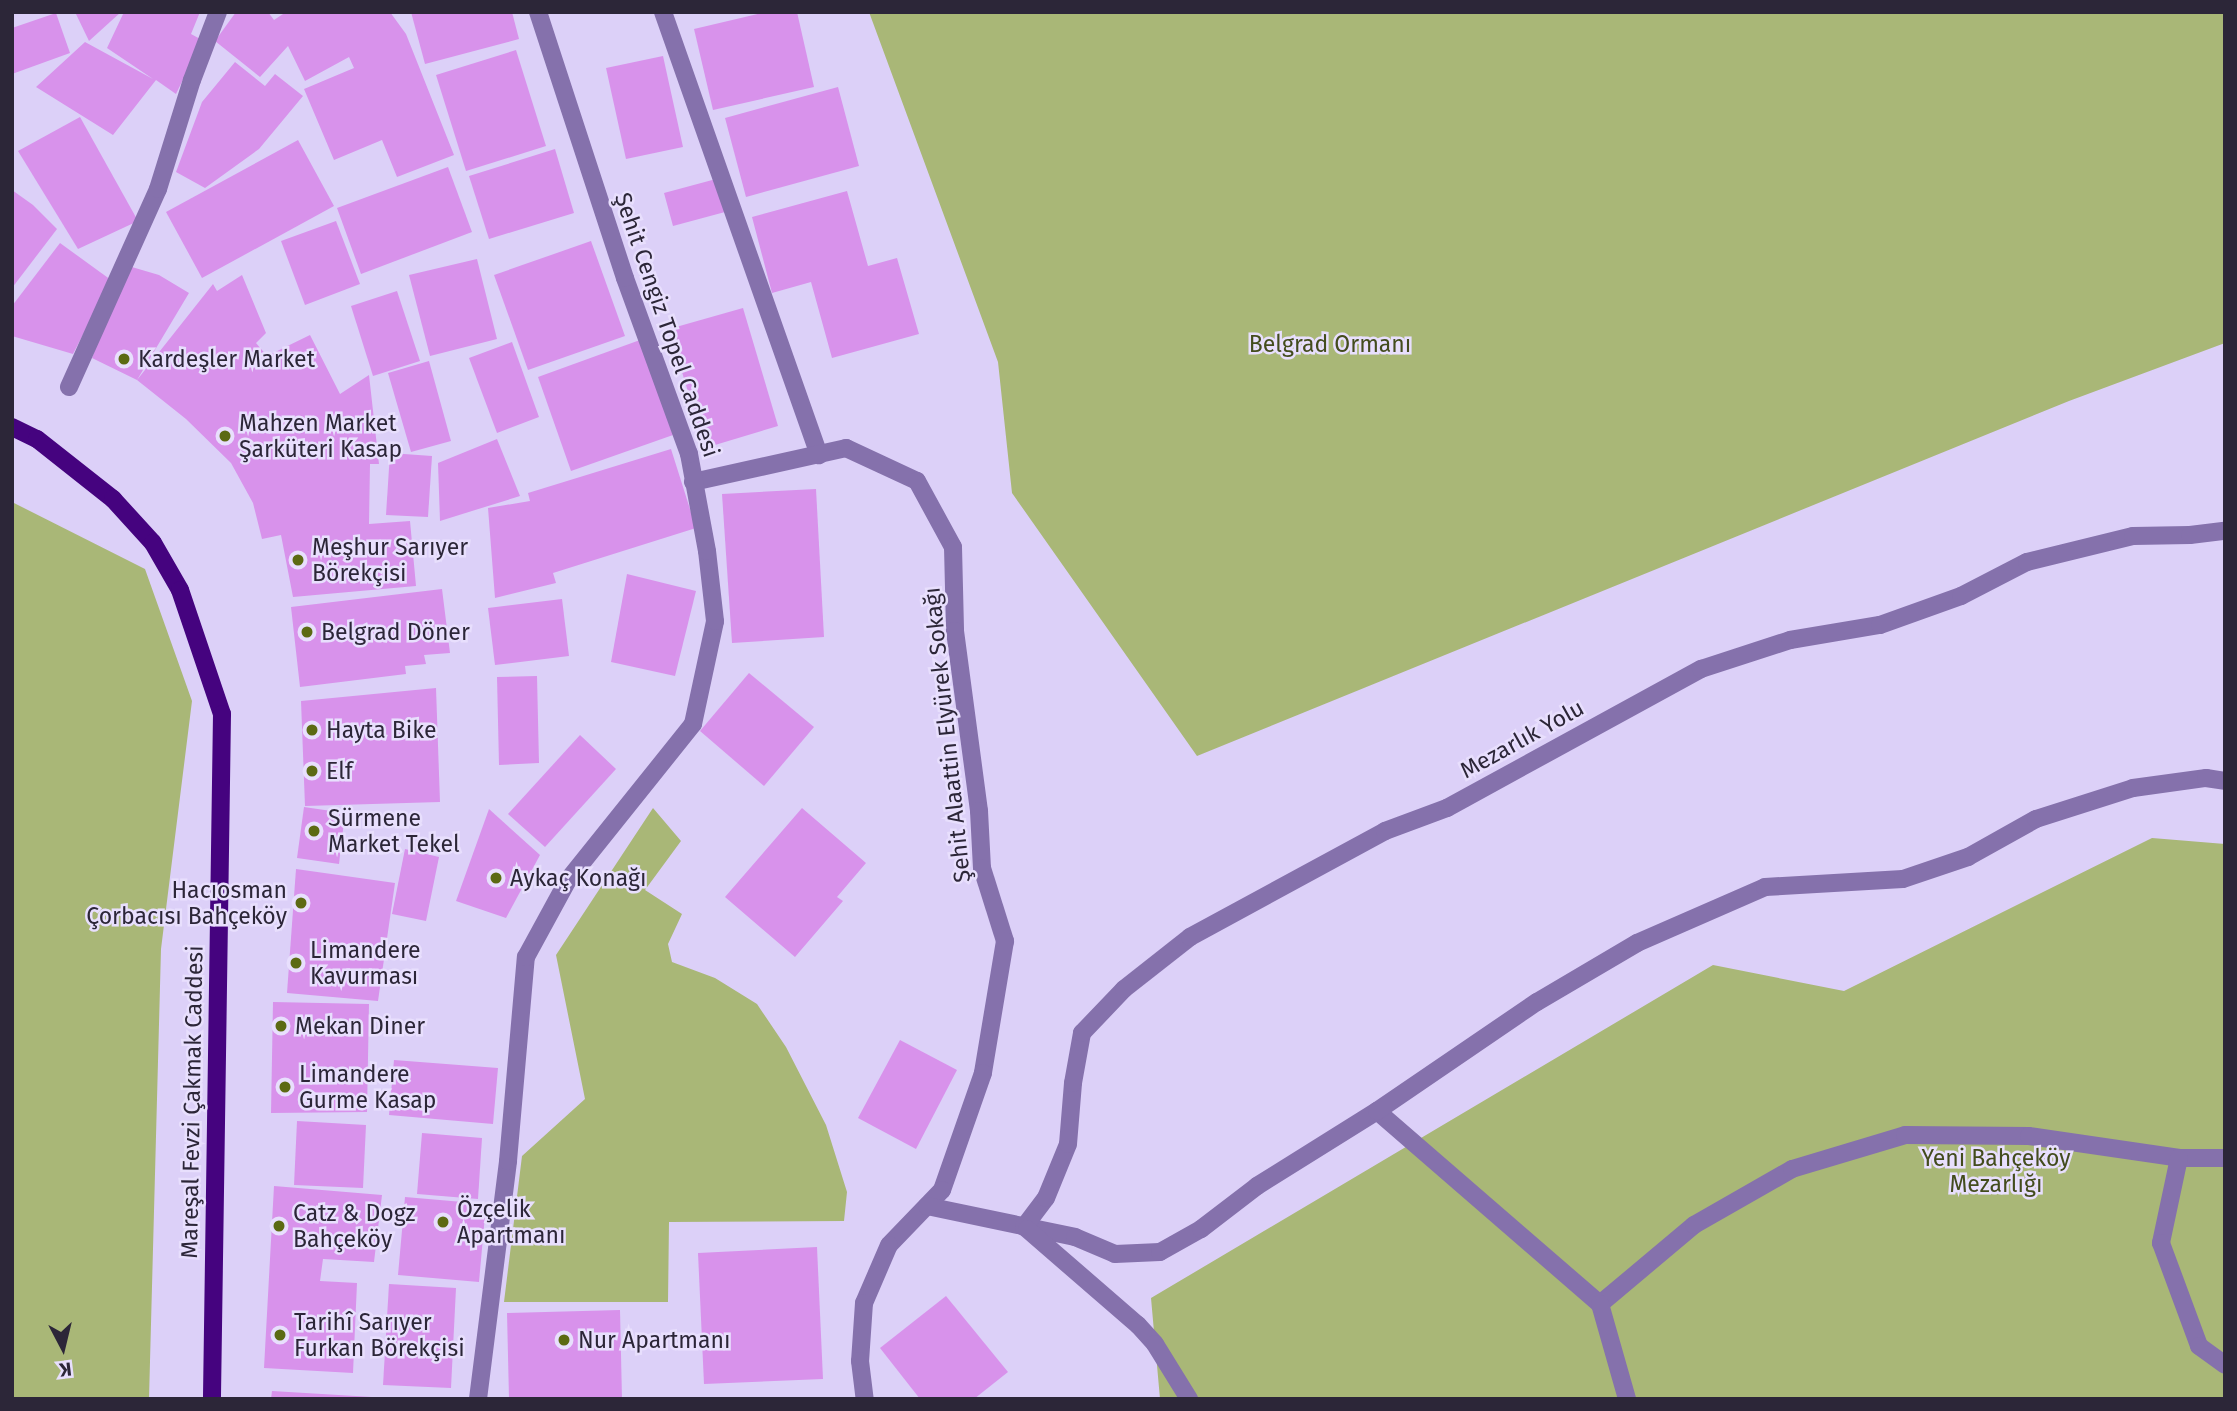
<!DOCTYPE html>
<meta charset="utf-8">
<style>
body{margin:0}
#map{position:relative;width:2237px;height:1411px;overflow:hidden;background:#dcd0f8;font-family:"Fira Sans",sans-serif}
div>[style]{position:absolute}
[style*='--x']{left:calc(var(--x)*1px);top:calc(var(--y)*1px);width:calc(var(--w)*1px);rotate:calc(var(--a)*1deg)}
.green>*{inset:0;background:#a9b777}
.building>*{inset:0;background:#d892eb}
.minor>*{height:18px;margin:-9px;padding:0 9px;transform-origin:9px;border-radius:9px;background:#8571ac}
.major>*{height:18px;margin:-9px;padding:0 9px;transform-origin:9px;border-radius:9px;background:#45037f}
.dots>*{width:19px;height:19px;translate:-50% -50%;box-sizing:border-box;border:4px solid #e8dffd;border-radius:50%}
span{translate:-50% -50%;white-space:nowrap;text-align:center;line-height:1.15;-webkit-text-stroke:5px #e8dffd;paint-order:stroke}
.street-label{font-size:23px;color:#2c2638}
.park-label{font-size:23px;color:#434c1d}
.poi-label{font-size:23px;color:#2c2638}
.left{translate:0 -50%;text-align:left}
.right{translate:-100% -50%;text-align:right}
.frame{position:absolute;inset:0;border:14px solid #2c2638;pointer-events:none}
.north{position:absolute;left:28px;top:1313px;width:70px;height:70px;-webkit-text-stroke:5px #e8dffd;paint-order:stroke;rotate:173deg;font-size:19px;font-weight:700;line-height:28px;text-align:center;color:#2c2638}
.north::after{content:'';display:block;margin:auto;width:24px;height:32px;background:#2c2638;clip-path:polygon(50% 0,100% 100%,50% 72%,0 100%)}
</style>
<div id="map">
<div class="green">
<i style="clip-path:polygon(869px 12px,2225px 12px,2225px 343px,2069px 401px,1197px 756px,1012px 493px,998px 362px)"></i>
<i style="clip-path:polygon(12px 502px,145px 569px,192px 701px,161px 949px,149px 1399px,12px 1399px)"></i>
<i style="clip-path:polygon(653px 808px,681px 841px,645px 890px,682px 914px,668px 944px,672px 962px,715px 978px,757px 1004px,786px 1047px,826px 1125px,847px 1192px,844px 1221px,669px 1222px,668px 1302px,504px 1302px,522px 1156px,585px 1099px,556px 955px)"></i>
<i style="clip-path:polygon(2152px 838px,2225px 844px,2225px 1399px,1160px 1399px,1151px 1298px,1713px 965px,1844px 991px)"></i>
</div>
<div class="building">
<i style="clip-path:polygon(75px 12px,121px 12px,89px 41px)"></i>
<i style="clip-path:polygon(124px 12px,200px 12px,191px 34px,202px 40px,176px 94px,156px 80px,113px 135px,36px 87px,85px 42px,153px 79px,107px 48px)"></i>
<i style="clip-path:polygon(236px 12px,268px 12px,274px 20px,286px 12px,390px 12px,406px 34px,454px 155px,397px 177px,382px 140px,334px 160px,304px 89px,354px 68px,349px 57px,305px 81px,288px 46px,260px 77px,215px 41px)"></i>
<i style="clip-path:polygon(411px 12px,512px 12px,519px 39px,425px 64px)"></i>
<i style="clip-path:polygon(766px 12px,797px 12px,814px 87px,713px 110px,694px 29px)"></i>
<i style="clip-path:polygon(56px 13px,70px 53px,12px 74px,12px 28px)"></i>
<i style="clip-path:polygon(516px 50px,546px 146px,466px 171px,436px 75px)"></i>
<i style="clip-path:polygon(663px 56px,683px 147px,626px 159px,606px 68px)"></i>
<i style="clip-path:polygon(235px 62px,265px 86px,275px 74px,303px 96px,259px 149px,205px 188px,176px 172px,202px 102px)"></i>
<i style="clip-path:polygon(838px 87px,859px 166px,746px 197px,725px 118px)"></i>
<i style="clip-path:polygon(80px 117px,138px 221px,78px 249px,18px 151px)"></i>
<i style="clip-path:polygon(298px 140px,334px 206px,202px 278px,166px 212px)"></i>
<i style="clip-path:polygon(555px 149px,574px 213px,489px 239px,469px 176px)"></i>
<i style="clip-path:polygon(448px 167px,472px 232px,361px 274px,337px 208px)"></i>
<i style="clip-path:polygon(716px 179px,725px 212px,673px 226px,664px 193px)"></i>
<i style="clip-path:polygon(12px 190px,33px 205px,57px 229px,12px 288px)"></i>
<i style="clip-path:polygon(847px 191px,868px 266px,897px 258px,919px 334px,832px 358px,811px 282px,772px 293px,752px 217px)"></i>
<i style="clip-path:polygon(336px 221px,360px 284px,305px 305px,281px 241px)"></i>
<i style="clip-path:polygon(591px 241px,625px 336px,528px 370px,494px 275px)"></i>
<i style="clip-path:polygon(60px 243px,111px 280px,73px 354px,12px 336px,12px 306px)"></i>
<i style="clip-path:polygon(477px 259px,497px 339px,430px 356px,409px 275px)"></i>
<i style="clip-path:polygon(125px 265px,159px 275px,189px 293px,137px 380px,213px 284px,217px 291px,242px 275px,266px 333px,256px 343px,267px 356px,310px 335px,340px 394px,369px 375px,379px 464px,370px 464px,369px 524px,410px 521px,416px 586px,293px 597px,281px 535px,262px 539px,253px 503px,231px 463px,186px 419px,137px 380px,92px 358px)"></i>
<i style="clip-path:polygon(397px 291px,420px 361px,373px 376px,351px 306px)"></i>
<i style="clip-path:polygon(743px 308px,778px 426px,705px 448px,669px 329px)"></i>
<i style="clip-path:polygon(640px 340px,673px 435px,571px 471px,538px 377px)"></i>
<i style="clip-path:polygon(512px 342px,539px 417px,497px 433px,469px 358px)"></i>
<i style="clip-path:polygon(429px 361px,451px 441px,411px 452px,388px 373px)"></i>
<i style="clip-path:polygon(497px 439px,520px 496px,440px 521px,438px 463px)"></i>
<i style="clip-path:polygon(671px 449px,696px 528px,553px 573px,556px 583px,495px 598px,488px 508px,530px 501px,528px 493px)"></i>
<i style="clip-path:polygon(390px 453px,432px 456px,428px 517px,386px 515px)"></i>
<i style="clip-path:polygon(816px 489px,824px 637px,732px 643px,722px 494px)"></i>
<i style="clip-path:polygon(627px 574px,696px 591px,675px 676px,611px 662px)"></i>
<i style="clip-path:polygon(442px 589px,450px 653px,424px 655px,426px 664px,405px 666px,406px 674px,300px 687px,291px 607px)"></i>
<i style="clip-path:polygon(562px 599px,569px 656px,495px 665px,488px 608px)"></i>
<i style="clip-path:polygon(749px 673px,814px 727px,764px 786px,700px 731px)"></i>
<i style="clip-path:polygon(537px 676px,539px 763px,499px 765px,497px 677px)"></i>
<i style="clip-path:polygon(436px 688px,440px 802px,305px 806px,301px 701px)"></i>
<i style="clip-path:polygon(580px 735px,616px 769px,545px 847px,508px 814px)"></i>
<i style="clip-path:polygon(304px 807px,345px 813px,339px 864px,297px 858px)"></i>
<i style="clip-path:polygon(802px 808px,866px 863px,837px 897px,843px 901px,795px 957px,725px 897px)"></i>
<i style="clip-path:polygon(489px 809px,540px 855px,506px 918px,456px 901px)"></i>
<i style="clip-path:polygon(405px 849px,439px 857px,426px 921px,392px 914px)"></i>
<i style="clip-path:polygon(296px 869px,395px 883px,378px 1001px,287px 993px)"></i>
<i style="clip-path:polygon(273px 1002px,369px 1004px,367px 1112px,271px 1113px)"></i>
<i style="clip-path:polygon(900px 1040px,957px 1070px,916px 1149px,858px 1118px)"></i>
<i style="clip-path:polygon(394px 1060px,498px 1068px,493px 1124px,389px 1115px)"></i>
<i style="clip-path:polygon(297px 1121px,366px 1125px,363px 1188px,294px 1185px)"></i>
<i style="clip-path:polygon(422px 1133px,482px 1138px,478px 1199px,417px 1194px)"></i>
<i style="clip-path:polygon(274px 1186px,382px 1195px,374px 1262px,323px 1259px,320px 1281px,357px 1283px,353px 1373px,264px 1368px)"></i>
<i style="clip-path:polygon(405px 1197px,486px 1204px,479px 1282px,398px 1275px)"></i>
<i style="clip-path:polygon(817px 1247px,823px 1379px,704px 1384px,698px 1253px)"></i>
<i style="clip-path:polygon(389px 1284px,456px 1288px,451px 1388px,383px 1385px)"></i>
<i style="clip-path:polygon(946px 1296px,1008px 1372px,974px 1399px,920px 1399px,880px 1348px)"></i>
<i style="clip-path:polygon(620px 1310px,622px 1399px,509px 1399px,507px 1313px)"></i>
<i style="clip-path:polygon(272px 1391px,372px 1397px,372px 1399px,271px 1399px)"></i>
</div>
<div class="minor">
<i style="--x:663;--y:12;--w:470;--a:70.6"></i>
<i style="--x:69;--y:387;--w:217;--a:-65.8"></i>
<i style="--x:158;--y:189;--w:114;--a:-72.7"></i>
<i style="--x:192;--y:80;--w:73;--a:-69.1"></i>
<i style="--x:693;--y:482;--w:157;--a:-12.5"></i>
<i style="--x:846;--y:448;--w:78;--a:24.9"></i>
<i style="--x:917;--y:481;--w:75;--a:61.4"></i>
<i style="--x:953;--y:547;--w:84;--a:88.6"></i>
<i style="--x:955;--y:631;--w:182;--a:82.4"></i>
<i style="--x:979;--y:811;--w:57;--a:87"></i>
<i style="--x:982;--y:868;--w:77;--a:72.5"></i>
<i style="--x:1005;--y:941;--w:134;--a:99.5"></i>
<i style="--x:983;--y:1073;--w:124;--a:109.3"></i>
<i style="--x:942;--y:1190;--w:76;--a:133.9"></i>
<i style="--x:889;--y:1245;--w:63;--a:113.3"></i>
<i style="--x:864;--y:1303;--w:58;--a:93.9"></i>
<i style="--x:860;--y:1361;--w:38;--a:83"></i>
<i style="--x:1377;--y:1111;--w:295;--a:40.9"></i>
<i style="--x:1600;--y:1304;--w:123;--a:-40"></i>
<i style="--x:1694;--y:1225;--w:113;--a:-29.7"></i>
<i style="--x:1792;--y:1169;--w:118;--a:-16.7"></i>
<i style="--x:1905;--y:1135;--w:124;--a:0.5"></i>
<i style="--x:2029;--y:1136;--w:152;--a:8.3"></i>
<i style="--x:2179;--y:1158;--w:46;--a:0"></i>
<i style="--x:2179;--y:1158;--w:87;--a:102"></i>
<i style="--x:2161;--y:1243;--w:110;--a:69.7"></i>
<i style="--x:2199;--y:1346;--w:32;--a:36"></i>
<i style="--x:927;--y:1206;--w:151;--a:11.8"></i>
<i style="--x:1075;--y:1237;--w:43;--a:23"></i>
<i style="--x:1115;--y:1254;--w:45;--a:-2.5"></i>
<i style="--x:1160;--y:1252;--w:47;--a:-29.3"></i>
<i style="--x:1201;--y:1229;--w:71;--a:-37.5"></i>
<i style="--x:1257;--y:1186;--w:142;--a:-32"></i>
<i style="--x:1377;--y:1111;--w:194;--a:-34.3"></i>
<i style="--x:1537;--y:1002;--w:116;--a:-30.5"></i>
<i style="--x:1637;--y:943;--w:140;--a:-23.6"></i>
<i style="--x:1765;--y:887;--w:138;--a:-3.3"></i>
<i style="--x:1903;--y:879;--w:69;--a:-18.7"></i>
<i style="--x:1968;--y:857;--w:78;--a:-29.2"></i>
<i style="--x:2036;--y:819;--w:102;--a:-17.7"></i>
<i style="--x:2133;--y:788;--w:74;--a:-7.8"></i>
<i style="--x:2206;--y:778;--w:19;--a:9"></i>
<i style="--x:1024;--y:1227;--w:36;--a:-53"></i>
<i style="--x:1046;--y:1198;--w:58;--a:-67.8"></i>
<i style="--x:1068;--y:1144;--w:61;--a:-85.3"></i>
<i style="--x:1073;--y:1083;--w:51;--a:-79.8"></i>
<i style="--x:1082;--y:1033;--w:61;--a:-46.3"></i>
<i style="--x:1124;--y:989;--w:84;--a:-38.2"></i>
<i style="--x:1190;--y:937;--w:222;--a:-28.5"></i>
<i style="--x:1385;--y:831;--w:66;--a:-20.4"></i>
<i style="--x:1447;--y:808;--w:290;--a:-28.7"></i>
<i style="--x:1701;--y:669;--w:94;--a:-18"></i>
<i style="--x:1790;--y:640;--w:91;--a:-9.5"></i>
<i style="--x:1880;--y:625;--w:86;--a:-19.7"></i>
<i style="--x:1961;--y:596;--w:74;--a:-27.3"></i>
<i style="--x:2027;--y:562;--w:109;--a:-13.8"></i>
<i style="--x:2133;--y:536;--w:57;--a:-1"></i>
<i style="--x:2190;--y:535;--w:35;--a:-7"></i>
<i style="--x:1027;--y:1229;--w:147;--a:40.9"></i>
<i style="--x:1138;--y:1325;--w:25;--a:48"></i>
<i style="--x:1155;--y:1344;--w:65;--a:58.3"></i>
<i style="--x:1600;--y:1304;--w:99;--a:74.1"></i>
<i style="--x:478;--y:1399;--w:240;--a:-82.8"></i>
<i style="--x:508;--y:1161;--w:205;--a:-85"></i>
<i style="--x:526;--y:957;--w:88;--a:-61.4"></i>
<i style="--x:568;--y:880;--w:200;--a:-51.3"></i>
<i style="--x:693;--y:724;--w:105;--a:-77.9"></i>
<i style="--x:715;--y:621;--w:70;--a:-96.5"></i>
<i style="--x:707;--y:551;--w:99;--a:-100.5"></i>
<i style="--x:689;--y:454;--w:187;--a:-110"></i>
<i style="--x:625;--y:278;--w:280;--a:-108.1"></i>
</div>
<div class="major">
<i style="--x:12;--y:427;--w:28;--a:26"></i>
<i style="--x:37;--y:439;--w:97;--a:38.3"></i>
<i style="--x:113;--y:499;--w:59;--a:47.7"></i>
<i style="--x:153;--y:543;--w:54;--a:60.1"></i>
<i style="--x:180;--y:590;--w:131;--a:71.3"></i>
<i style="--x:222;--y:714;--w:685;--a:90.84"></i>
</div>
<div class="dots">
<i style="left:124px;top:359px;background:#5c6a13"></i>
<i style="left:225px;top:436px;background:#5c6a13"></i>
<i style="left:298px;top:560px;background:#5c6a13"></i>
<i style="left:307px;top:632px;background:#5c6a13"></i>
<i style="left:312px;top:730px;background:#5c6a13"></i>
<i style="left:312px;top:771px;background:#5c6a13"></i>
<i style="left:314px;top:831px;background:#5c6a13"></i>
<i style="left:496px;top:878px;background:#5c6a13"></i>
<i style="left:301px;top:903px;background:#5c6a13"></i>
<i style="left:296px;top:963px;background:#5c6a13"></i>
<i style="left:281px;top:1026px;background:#5c6a13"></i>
<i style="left:285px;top:1087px;background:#5c6a13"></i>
<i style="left:443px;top:1222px;background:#5c6a13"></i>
<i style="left:279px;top:1226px;background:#5c6a13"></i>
<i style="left:280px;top:1335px;background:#5c6a13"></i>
<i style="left:564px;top:1340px;background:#5c6a13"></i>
</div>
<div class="street-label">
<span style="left:667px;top:325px;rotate:71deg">Şehit Cengiz Topel Caddesi</span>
<span style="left:947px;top:735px;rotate:-96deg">Şehit Alaattin Elyürek Sokağı</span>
<span style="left:1522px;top:739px;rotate:-29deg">Mezarlık Yolu</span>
<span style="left:192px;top:1102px;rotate:-89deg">Mareşal Fevzi Çakmak Caddesi</span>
</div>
<div class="park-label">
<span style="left:1330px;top:344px">Belgrad Ormanı</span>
<span style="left:1996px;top:1171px">Yeni Bahçeköy<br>Mezarlığı</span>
</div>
<div class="poi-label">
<span class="left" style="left:138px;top:359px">Kardeşler Market</span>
<span class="left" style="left:239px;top:436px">Mahzen Market<br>Şarküteri Kasap</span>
<span class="left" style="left:312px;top:560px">Meşhur Sarıyer<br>Börekçisi</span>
<span class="left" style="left:321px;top:632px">Belgrad Döner</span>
<span class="left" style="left:326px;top:730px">Hayta Bike</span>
<span class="left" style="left:326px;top:771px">Elf</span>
<span class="left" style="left:328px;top:831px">Sürmene<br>Market Tekel</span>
<span class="left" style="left:510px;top:878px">Aykaç Konağı</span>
<span class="right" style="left:287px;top:903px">Hacıosman<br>Çorbacısı Bahçeköy</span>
<span class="left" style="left:310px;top:963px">Limandere<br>Kavurması</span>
<span class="left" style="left:295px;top:1026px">Mekan Diner</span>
<span class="left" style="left:299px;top:1087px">Limandere<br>Gurme Kasap</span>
<span class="left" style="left:457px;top:1222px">Özçelik<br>Apartmanı</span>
<span class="left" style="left:293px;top:1226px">Catz &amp; Dogz<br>Bahçeköy</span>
<span class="left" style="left:294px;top:1335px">Tarihî Sarıyer<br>Furkan Börekçisi</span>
<span class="left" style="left:578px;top:1340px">Nur Apartmanı</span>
</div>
<div class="frame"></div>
<div class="north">K</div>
</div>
